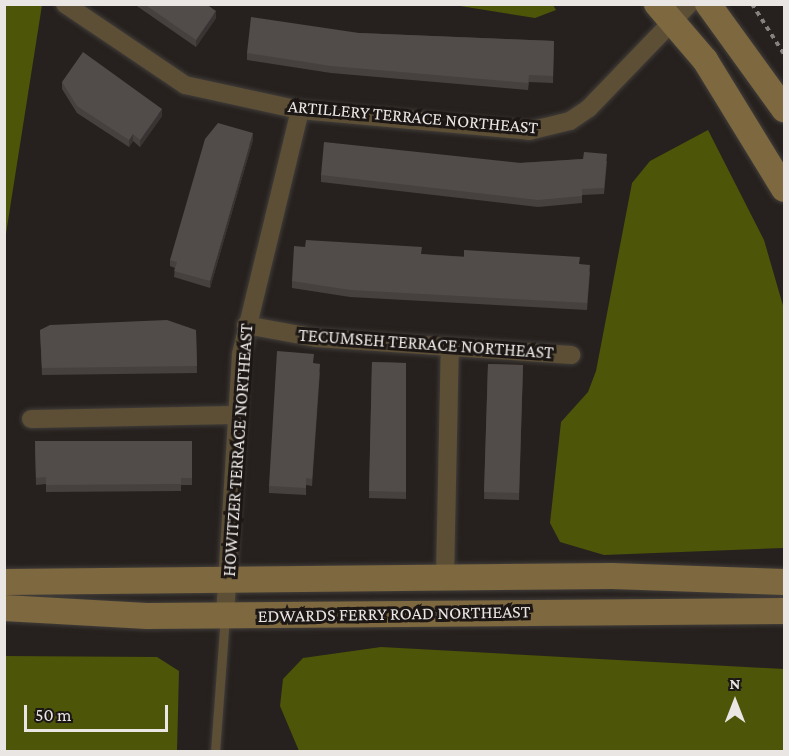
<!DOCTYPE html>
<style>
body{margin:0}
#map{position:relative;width:789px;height:756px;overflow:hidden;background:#26211e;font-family:"Crimson Pro",serif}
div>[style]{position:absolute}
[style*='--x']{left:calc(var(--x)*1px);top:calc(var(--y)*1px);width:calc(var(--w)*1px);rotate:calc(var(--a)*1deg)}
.forest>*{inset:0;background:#4c5508}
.path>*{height:4px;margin-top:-2px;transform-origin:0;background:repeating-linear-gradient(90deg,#85817e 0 4.5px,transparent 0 9px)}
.roads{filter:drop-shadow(0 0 2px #413d3a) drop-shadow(0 0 2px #413d3a)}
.service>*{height:9px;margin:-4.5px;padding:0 4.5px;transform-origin:4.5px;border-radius:4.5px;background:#5c4f36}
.minor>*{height:18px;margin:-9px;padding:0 9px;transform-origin:9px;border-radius:9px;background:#5c4f36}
.secondary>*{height:26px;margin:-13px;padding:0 13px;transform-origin:13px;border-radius:13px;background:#7d683f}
.wall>*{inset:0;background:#46403f}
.shaded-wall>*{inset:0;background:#393433}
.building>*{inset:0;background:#514b49}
span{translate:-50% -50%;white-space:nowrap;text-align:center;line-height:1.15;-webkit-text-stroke:6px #1c1715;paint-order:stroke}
.street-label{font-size:18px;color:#e9e6e4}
.frame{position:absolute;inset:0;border:6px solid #e9e6e4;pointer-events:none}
.north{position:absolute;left:705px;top:672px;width:60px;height:60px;-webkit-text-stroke:4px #1c1715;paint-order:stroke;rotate:0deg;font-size:16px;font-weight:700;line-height:24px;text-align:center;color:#e9e6e4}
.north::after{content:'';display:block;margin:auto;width:21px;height:27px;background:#e9e6e4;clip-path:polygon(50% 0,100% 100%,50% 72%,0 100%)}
.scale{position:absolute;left:24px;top:705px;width:144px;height:27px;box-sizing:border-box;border:3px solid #e9e6e4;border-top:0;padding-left:8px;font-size:18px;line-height:21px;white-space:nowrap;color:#e9e6e4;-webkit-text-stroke:4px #1c1715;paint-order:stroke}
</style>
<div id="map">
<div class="forest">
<i style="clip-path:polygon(5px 4px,42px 5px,5px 240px,4px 5px)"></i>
<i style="clip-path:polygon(454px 5px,553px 5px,556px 10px,535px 18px)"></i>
<i style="clip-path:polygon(708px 130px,764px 240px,784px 309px,784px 548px,604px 555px,560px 542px,550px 523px,561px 422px,588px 392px,596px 371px,632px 183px,650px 161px)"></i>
<i style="clip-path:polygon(381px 647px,784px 669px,784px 751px,299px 751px,280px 706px,283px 679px,303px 658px)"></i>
<i style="clip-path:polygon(4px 656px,157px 657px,179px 671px,177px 751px,5px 751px)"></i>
</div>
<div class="path">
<i style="--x:752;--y:4;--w:59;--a:57.4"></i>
</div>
<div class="roads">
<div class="service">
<i style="--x:215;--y:752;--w:136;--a:-85.8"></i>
</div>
<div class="minor">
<i style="--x:65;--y:4;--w:145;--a:34"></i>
<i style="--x:185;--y:85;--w:118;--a:12.3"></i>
<i style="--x:300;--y:110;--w:230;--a:5.2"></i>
<i style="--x:529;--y:131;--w:42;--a:-13.7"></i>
<i style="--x:570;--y:121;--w:23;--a:-34"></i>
<i style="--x:589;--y:108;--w:144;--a:-46.1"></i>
<i style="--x:246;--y:325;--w:71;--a:10.5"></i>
<i style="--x:316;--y:338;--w:256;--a:3.8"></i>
<i style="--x:31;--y:419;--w:206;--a:-1.1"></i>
<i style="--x:445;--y:577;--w:230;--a:-88.8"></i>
<i style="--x:225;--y:616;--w:262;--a:-86.5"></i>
<i style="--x:241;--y:354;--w:251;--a:-76.4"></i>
</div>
<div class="secondary">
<i style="--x:657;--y:4;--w:74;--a:49.4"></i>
<i style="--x:705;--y:60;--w:151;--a:58.5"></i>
<i style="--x:708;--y:4;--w:130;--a:54.1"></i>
<i style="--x:4;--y:582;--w:608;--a:-0.57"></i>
<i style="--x:612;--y:576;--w:172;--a:2"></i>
<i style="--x:4;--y:608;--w:143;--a:3.2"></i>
<i style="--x:147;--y:616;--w:637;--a:-0.45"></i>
</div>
</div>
<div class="wall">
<i style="clip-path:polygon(134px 4px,206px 4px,216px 18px,196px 47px)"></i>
<i style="clip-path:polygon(359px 33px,554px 41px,553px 83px,529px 82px,528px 90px,331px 73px,247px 60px,247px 53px)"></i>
<i style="clip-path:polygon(62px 82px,162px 116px,140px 147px,133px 141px,129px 147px,77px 113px,62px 89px)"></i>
<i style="clip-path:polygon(253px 140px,210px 288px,174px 277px,175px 268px,170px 266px,170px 260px)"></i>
<i style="clip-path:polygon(583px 159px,607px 161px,604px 194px,582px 195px,582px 203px,538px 207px,321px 182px,321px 175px)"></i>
<i style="clip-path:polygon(422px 254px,580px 264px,590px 272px,587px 310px,350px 297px,292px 288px,292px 281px)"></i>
<i style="clip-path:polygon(40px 330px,196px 330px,197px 373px,42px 375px)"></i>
<i style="clip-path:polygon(372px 362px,406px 363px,406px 499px,369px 498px)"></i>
<i style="clip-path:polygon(488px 364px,523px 365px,519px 500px,484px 499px)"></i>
<i style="clip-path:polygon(320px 371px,312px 486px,306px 485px,306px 495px,269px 493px,269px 486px)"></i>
<i style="clip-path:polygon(35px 441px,192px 441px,192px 485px,181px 485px,181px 491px,46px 492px,46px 484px,36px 485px)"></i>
</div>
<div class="shaded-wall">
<i style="clip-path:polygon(216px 11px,216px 18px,196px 47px,196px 40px)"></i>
<i style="clip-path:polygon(162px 109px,162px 116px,140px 147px,140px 140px)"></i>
<i style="clip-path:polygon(253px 133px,253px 140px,210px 288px,210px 281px)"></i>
<i style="clip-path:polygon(133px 134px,133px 141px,129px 147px,129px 140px)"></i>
</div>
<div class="building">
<i style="clip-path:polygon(144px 4px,206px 4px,216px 11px,196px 40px)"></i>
<i style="clip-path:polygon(251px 17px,359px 33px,554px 41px,553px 76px,529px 75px,528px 83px,331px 66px,247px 53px)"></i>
<i style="clip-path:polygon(83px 52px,162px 109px,140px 140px,133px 134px,129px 140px,77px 106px,62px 82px)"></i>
<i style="clip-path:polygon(218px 123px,253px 133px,210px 281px,174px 271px,177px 262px,170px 260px,205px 139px)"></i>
<i style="clip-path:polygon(324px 142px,521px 163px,583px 159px,584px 152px,607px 154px,604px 188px,582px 189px,582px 196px,538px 200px,321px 175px)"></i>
<i style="clip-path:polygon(306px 240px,422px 247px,421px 254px,432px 255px,464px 257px,464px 250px,580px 257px,579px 264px,590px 265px,587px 303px,350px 290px,292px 281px,294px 246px,305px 247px)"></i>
<i style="clip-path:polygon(167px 320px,196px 330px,197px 366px,42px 368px,40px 330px,50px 325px)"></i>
<i style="clip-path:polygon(277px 351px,314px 354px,313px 363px,320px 364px,312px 479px,306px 478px,306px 488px,269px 486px)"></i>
<i style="clip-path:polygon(372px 362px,406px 363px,406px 492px,369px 491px)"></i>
<i style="clip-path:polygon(488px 364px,523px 365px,519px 493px,484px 492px)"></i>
<i style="clip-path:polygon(35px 441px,192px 441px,192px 478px,181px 478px,181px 484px,46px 485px,46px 477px,36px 478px)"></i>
</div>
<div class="street-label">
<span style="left:413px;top:117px;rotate:5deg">ARTILLERY TERRACE NORTHEAST</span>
<span style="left:426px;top:344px;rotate:4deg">TECUMSEH TERRACE NORTHEAST</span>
<span style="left:238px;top:450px;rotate:-86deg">HOWITZER TERRACE NORTHEAST</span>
<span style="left:394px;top:614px;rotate:-1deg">EDWARDS FERRY ROAD NORTHEAST</span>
</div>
<div class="frame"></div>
<div class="north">N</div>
<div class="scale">50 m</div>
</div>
